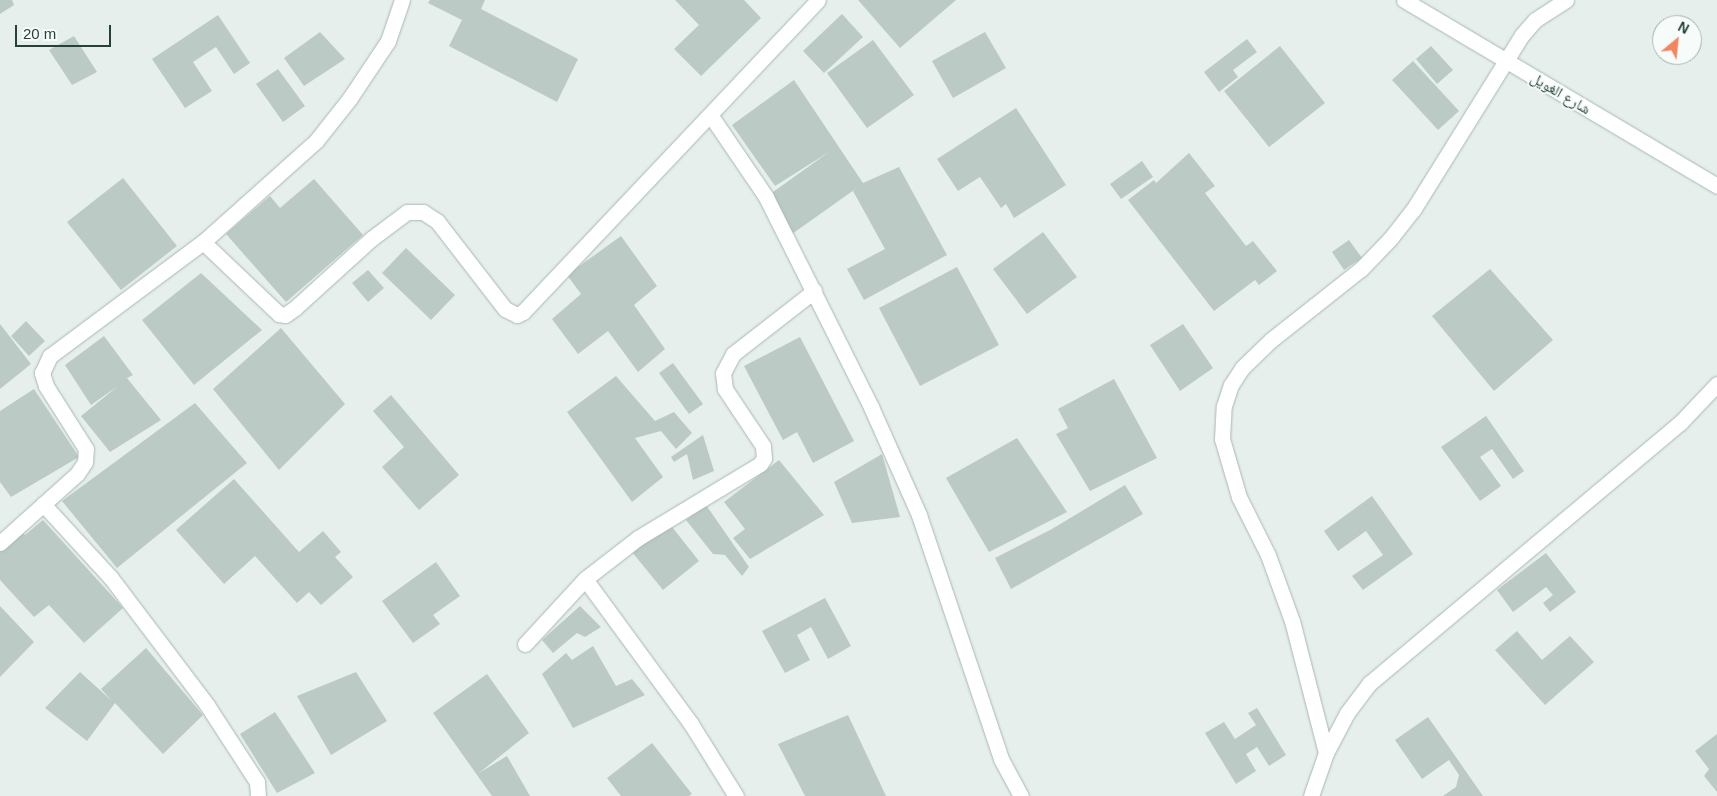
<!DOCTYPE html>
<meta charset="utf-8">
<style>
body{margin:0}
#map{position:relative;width:1717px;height:796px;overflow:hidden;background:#e6efeb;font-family:Helvetica,"Noto Naskh Arabic",sans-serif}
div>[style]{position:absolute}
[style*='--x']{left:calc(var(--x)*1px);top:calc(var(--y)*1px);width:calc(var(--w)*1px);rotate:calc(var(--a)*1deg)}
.building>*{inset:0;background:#bbcac4}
.roads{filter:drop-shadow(0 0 1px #a8b8b2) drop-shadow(0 0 1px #a8b8b2)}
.minor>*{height:15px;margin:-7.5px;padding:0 7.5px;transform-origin:7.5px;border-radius:7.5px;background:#fff}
span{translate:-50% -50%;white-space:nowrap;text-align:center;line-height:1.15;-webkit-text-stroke:4px #f7fbf9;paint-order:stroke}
.street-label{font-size:15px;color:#24423a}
.north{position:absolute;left:1652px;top:15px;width:50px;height:50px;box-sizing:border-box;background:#f7fbf9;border:1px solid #a3b1ad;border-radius:50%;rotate:28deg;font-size:14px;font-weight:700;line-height:20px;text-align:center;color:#24423a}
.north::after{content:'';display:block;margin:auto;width:18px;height:22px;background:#f4845f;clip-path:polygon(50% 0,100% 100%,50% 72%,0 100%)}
.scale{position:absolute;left:15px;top:25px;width:96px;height:22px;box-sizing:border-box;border:2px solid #24423a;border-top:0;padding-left:6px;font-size:15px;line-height:18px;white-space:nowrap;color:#24423a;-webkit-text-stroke:4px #f7fbf9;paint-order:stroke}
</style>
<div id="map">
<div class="building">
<i style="clip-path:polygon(0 0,12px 0,14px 5px,0 14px)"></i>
<i style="clip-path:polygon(430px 0,485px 0,481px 9px,578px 59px,557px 102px,449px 46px,462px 20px,428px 3px)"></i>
<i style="clip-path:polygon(675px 0,744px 0,761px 18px,701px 76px,674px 49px,699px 25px)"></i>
<i style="clip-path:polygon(858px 0,956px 0,900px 48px)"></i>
<i style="clip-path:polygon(842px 14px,863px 37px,824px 73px,803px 51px)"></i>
<i style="clip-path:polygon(218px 15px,250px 63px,234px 74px,216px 47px,193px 62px,212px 91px,185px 108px,152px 59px)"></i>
<i style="clip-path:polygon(320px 32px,345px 59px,304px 86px,284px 58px)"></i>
<i style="clip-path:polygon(985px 32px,1006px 68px,953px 98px,932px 61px)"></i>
<i style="clip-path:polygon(74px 36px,97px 72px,72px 85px,49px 50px)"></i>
<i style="clip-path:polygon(1247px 39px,1257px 52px,1233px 70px,1238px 77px,1219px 92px,1204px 72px)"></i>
<i style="clip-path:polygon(873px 40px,914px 95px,867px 128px,827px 73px)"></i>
<i style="clip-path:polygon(1280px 46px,1325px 103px,1269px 147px,1224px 91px)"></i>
<i style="clip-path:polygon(1431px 46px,1453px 70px,1437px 84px,1416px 59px)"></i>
<i style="clip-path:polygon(1413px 61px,1459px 111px,1438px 130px,1392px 80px)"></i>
<i style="clip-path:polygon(278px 69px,305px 106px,283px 122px,256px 84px)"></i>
<i style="clip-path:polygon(794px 80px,863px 183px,899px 167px,947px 255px,864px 300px,847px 269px,885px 249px,853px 191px,861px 185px,792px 234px,766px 197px,829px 152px,775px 186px,732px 125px)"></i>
<i style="clip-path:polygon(1016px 108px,1066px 185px,1014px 218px,1006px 204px,1001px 208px,980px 177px,958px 191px,937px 159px)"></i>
<i style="clip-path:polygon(1189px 153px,1215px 186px,1205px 193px,1246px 246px,1253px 241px,1277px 271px,1259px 285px,1255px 280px,1214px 311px,1128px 200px,1154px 180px,1156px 183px)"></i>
<i style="clip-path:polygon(1142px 161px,1153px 177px,1121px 199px,1110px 184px)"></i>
<i style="clip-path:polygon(123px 178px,177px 246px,121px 290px,67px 222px)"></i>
<i style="clip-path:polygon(314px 179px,363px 235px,286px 302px,226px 234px,270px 196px,280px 208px)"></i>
<i style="clip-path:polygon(1043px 232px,1077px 277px,1027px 314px,993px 269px)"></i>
<i style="clip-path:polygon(621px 236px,657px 286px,634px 305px,665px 349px,638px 372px,608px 331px,578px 354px,552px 319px,581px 294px,567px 275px)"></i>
<i style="clip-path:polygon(1349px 240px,1362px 258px,1344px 270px,1332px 252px)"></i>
<i style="clip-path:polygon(406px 248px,455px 295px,431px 320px,382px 273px)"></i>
<i style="clip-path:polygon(957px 267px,999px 345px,920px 386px,879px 308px)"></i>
<i style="clip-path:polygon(1490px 269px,1553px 340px,1494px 391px,1432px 316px)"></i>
<i style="clip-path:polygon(368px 270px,384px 288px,368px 302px,352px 283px)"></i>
<i style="clip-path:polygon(201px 273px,262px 330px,194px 385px,142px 320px)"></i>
<i style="clip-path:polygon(26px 321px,45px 341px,29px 356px,11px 336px)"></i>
<i style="clip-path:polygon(0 324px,31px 364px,0 389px)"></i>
<i style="clip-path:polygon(1183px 324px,1213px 368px,1180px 391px,1150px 345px)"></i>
<i style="clip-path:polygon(281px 328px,345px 404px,279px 470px,213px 389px)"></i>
<i style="clip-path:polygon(104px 336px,133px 375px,127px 378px,161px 420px,110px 452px,81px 416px,118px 386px,91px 405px,65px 365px)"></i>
<i style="clip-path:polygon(800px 337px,854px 441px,813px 463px,797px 432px,783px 440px,744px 366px)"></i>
<i style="clip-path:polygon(673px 363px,703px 404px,689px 414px,659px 373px)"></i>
<i style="clip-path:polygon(616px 376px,655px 421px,674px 412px,692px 433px,676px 449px,661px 431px,635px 438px,663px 477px,632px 502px,567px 412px)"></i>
<i style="clip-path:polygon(1114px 379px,1157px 458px,1090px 491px,1056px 434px,1068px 428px,1058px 409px)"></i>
<i style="clip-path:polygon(34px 389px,79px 457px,11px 497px,0 482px,0 411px)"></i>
<i style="clip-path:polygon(391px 395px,459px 475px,419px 510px,382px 467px,404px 447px,373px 411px)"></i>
<i style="clip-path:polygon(195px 403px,247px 463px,117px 568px,62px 501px)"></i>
<i style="clip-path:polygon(1486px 416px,1524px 471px,1513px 479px,1492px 449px,1480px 457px,1501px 486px,1480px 501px,1441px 447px)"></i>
<i style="clip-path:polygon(703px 435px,714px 471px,693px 480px,687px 454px,674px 462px,671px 457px)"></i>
<i style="clip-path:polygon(1017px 438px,1067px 512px,989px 552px,946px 478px)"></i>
<i style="clip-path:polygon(882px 454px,900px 517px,852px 523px,834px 482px)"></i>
<i style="clip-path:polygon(779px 460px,824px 515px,750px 559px,733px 538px,745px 529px,724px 502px)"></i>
<i style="clip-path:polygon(234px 479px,299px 552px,323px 531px,341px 552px,335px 557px,353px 577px,321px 605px,309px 592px,297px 603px,255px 556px,224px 584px,176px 530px)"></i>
<i style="clip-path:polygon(1125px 485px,1143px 514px,1011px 589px,995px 558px,1052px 529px)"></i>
<i style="clip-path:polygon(1372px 496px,1413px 554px,1363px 590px,1352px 576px,1383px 555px,1366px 531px,1338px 551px,1324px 531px)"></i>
<i style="clip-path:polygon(706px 505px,749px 567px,742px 576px,725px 555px,713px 554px,686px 520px)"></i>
<i style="clip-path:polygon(43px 520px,123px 608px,84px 643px,49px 605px,34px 617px,0 580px,0 542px,17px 526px,25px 535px)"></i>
<i style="clip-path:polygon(669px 523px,699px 561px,663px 590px,632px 552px)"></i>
<i style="clip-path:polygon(1546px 553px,1576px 592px,1550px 612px,1543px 603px,1553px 595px,1546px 587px,1513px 612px,1497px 590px)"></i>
<i style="clip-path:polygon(436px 562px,460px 596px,433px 615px,440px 624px,413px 643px,382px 601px)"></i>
<i style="clip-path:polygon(825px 598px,851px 646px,828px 659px,811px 627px,797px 635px,810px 660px,785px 673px,762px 631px)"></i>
<i style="clip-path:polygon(0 606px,34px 642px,0 677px)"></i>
<i style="clip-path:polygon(580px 606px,601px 627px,585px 637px,577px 633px,553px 653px,542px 640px)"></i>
<i style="clip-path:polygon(1517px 631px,1542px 660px,1570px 636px,1594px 662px,1545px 705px,1495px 650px)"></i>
<i style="clip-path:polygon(593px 646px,616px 686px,632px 679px,645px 695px,573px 728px,542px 674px,566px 653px,572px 660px)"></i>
<i style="clip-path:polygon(146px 648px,203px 715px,163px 754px,115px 703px,87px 741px,45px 708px,80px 672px,112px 701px,101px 689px)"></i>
<i style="clip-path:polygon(356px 672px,387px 721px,331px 755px,297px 696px)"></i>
<i style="clip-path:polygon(487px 674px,529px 733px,479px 773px,507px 756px,530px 796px,492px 796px,433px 713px)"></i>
<i style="clip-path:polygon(1257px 708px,1286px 755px,1269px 766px,1257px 747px,1246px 754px,1256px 771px,1236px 784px,1205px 733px,1224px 722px,1235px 739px,1256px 725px,1248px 713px)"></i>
<i style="clip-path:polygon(275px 712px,315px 773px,277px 793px,240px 734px)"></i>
<i style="clip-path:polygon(848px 715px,886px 796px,805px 796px,778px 744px)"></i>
<i style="clip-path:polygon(1428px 717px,1483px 796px,1443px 796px,1456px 787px,1459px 775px,1449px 760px,1422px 779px,1395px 740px)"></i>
<i style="clip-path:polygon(1717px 734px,1717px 792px,1704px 776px,1709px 769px,1695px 751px)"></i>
<i style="clip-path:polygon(652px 743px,692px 794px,689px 796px,621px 796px,607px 778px)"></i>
</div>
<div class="roads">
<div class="minor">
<i style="--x:402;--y:0;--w:43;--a:108.9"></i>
<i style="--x:388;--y:41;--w:69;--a:123.7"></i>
<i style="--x:350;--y:98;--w:55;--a:128.3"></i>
<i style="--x:316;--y:141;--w:152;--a:138.2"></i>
<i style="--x:203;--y:242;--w:105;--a:43.5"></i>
<i style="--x:279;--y:314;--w:6;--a:9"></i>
<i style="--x:285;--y:315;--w:12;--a:-35"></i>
<i style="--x:295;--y:308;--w:103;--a:-42.2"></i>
<i style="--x:371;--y:239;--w:45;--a:-36.9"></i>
<i style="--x:407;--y:212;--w:16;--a:0"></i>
<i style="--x:423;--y:212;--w:17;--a:33"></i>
<i style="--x:437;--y:221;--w:111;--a:52.3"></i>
<i style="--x:505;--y:309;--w:13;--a:27"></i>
<i style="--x:517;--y:315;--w:7;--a:-27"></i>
<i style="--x:523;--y:312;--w:429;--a:-46.6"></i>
<i style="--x:1404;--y:0;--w:364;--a:30.7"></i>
<i style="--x:711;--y:116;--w:98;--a:55.8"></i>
<i style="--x:766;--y:197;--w:235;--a:63.4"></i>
<i style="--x:871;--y:407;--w:118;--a:66"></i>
<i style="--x:919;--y:515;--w:257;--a:71.4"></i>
<i style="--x:1001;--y:759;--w:42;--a:61.6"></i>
<i style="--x:43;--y:504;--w:100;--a:47.4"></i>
<i style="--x:111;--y:578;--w:159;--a:52.9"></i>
<i style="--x:207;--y:705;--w:92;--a:57"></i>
<i style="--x:257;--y:782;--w:14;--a:86"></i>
<i style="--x:0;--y:543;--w:103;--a:-41.9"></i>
<i style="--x:77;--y:474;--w:14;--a:-56"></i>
<i style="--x:85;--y:462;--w:13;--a:-86"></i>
<i style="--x:86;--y:449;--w:75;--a:-122.4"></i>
<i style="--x:46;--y:386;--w:14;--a:-107"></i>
<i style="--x:42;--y:373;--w:19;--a:-65"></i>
<i style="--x:50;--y:356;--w:191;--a:-36.7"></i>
<i style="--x:585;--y:579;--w:180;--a:53.8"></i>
<i style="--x:691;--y:724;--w:85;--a:58"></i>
<i style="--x:525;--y:644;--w:88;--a:-47.3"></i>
<i style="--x:585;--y:579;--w:67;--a:-37.7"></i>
<i style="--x:638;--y:538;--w:143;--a:-31.2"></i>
<i style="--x:760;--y:464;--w:7;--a:-56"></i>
<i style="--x:764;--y:458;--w:12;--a:-95"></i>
<i style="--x:763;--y:446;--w:69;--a:-123.7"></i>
<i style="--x:725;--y:389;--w:16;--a:-97"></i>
<i style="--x:723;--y:373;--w:21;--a:-62"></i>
<i style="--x:733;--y:354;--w:103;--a:-37.9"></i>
<i style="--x:1326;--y:753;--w:136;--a:-104.4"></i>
<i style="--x:1292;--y:621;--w:70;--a:-110"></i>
<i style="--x:1268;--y:555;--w:65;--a:-116.6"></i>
<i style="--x:1239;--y:497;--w:60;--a:-106.3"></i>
<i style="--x:1222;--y:439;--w:33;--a:-87"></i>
<i style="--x:1224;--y:406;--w:22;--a:-72"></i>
<i style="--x:1231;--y:385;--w:20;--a:-57"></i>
<i style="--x:1242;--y:368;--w:40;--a:-44"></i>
<i style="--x:1271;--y:340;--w:115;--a:-38.3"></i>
<i style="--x:1361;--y:269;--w:42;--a:-46"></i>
<i style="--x:1390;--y:239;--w:37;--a:-52"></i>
<i style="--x:1413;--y:210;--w:206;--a:-58.1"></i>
<i style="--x:1522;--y:35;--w:20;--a:-49"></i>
<i style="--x:1535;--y:20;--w:37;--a:-33"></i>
<i style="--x:1311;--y:796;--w:46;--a:-70.8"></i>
<i style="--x:1326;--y:753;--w:45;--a:-62.3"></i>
<i style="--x:1347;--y:713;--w:38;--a:-53"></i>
<i style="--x:1370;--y:683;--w:405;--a:-40"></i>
<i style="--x:1680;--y:423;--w:54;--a:-46.5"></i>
</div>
</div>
<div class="street-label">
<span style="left:1561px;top:93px;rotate:31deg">شارع الغويل</span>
</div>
<div class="north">N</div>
<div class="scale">20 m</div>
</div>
